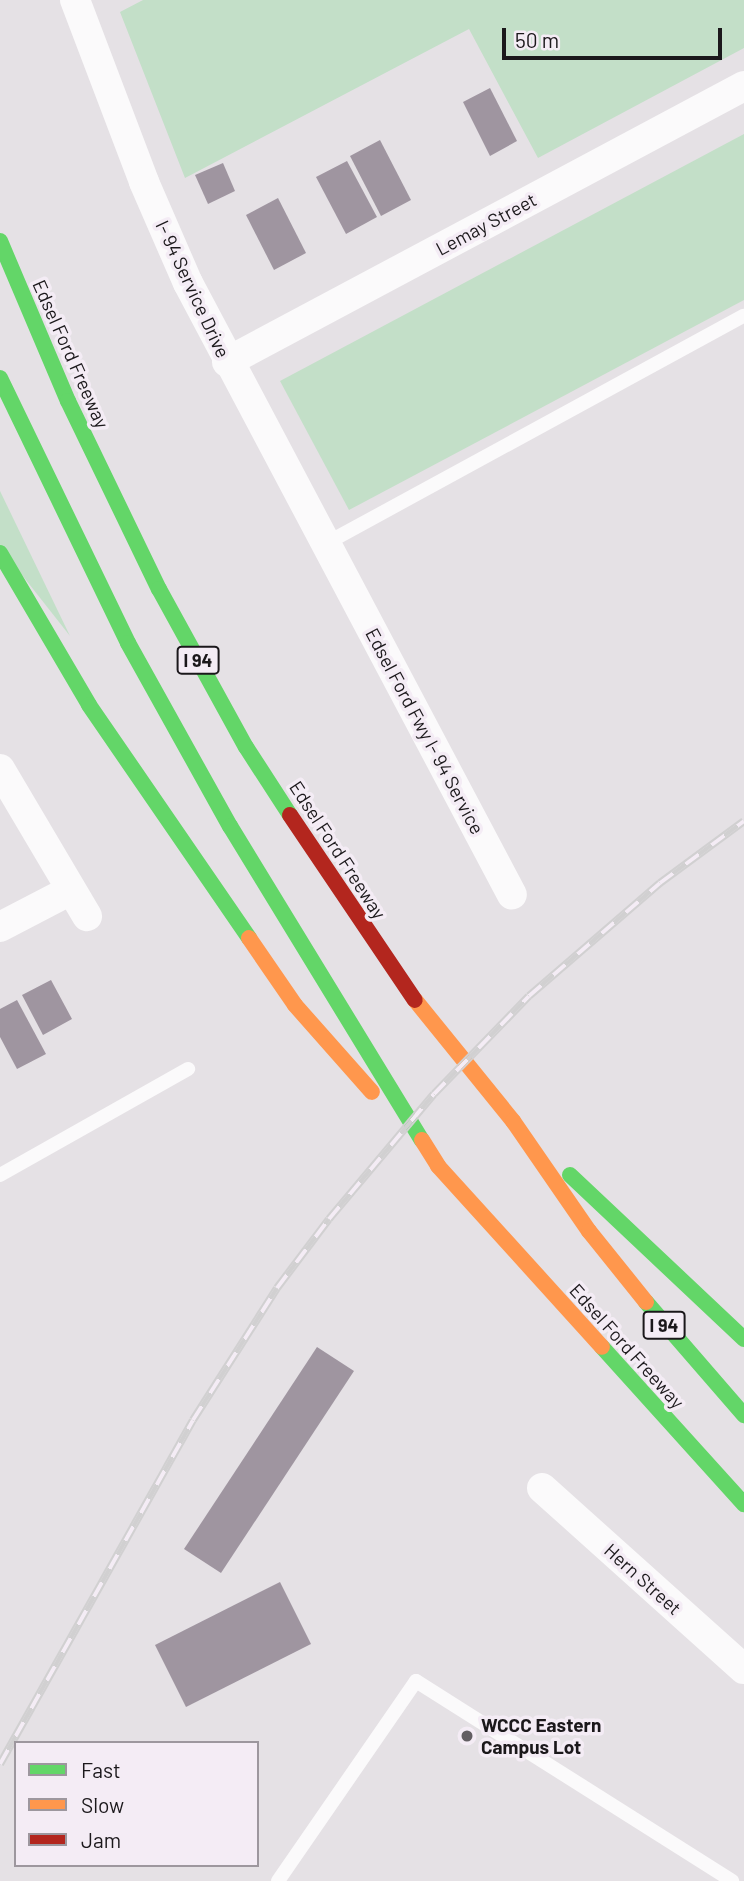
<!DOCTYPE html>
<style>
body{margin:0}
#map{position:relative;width:744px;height:1881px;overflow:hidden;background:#e5e1e5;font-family:Barlow,sans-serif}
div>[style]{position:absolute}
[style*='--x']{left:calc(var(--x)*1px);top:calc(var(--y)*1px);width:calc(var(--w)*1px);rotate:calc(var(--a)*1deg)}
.green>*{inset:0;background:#c3dfc8}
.building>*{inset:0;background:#9f95a0}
.lane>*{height:14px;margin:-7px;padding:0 7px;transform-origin:7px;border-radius:7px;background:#fbfafb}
.street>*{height:30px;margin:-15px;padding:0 15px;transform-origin:15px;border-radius:15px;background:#fbfafb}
.fast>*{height:16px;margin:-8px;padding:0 8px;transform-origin:8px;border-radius:8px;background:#63d668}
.slow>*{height:16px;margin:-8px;padding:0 8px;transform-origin:8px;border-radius:8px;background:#ff974d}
.jam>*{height:16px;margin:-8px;padding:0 8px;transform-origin:8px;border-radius:8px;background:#b3261e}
.rail>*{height:8px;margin-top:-4px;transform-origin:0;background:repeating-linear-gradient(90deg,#f4ecf5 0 16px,#d1d0d1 0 32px);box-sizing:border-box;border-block:2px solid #d1d0d1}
.dots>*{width:19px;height:19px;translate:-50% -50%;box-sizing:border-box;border:4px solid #f4ecf5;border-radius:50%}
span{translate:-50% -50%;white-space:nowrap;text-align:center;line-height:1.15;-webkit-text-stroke:7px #f4ecf5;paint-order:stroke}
.shield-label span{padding:2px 5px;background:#f4ecf5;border:2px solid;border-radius:5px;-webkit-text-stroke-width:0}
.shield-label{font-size:18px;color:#1b181b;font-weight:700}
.street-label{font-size:19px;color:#1b181b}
.poi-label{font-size:19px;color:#1b181b;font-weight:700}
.left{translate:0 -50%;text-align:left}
.legend{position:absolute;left:14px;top:1741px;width:245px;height:126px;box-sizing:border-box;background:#f4ecf5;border:2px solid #9d979e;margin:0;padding:9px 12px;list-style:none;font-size:21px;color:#1b181b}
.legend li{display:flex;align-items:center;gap:14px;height:35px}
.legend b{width:35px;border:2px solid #9d979e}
.scale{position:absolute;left:502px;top:28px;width:220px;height:32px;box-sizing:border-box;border:4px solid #1b181b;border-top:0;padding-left:9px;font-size:21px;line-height:24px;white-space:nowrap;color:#1b181b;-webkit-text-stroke:5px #f4ecf5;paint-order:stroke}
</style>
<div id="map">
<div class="green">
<i style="clip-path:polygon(143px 0,744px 0,744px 48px,538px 158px,469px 29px,185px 178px,120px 12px)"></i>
<i style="clip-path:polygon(744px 134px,744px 300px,349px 510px,280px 381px)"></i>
<i style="clip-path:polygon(0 491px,70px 636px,0 547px)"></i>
</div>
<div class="building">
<i style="clip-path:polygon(490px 88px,517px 141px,490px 156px,463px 102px)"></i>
<i style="clip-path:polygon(380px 140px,411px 200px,381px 216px,350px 156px)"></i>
<i style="clip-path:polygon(347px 161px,377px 217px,346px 234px,316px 177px)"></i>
<i style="clip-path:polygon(223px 163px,235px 191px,208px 204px,195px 175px)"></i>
<i style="clip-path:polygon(278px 198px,306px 253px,274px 270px,246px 215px)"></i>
<i style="clip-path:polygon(51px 980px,72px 1019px,43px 1035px,22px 995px)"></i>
<i style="clip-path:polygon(17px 1000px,46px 1054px,17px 1069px,0 1037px,0 1009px)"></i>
<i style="clip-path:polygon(317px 1347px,354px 1371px,221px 1573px,184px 1549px)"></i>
<i style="clip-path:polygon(280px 1582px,311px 1644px,186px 1707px,155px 1645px)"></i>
</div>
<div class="lane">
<i style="--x:325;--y:544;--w:477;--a:-28.6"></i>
<i style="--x:0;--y:1175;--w:216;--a:-29.4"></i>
<i style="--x:278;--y:1881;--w:243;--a:-55.4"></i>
<i style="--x:416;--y:1681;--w:374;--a:32.3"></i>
</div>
<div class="street">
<i style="--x:75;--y:0;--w:195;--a:69.2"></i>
<i style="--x:144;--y:182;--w:110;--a:66.5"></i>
<i style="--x:188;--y:283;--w:692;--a:62.1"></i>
<i style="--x:227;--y:362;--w:586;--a:-28.1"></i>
<i style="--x:0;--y:769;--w:171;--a:59.4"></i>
<i style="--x:0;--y:927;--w:80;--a:-27.5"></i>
<i style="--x:542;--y:1488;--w:271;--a:41.9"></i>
</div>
<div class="fast">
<i style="--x:0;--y:241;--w:174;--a:67"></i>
<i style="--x:68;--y:401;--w:209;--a:64.2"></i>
<i style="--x:159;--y:589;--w:180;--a:61.2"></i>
<i style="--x:246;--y:747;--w:81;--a:57.1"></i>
<i style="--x:0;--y:378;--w:294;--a:64.2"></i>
<i style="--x:128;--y:643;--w:210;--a:60.9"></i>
<i style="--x:230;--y:826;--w:368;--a:58.6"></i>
<i style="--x:0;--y:553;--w:176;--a:59.6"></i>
<i style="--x:89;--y:705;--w:283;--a:55.5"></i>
<i style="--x:570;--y:1175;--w:239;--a:43.3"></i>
<i style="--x:646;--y:1302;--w:150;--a:49.1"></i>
<i style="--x:602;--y:1347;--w:212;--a:47.9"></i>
</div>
<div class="slow">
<i style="--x:249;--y:938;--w:81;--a:55.5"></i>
<i style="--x:295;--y:1005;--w:116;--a:48.5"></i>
<i style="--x:415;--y:1000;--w:156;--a:51"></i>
<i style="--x:513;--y:1121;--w:134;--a:55.4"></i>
<i style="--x:589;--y:1231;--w:91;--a:51.2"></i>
<i style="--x:422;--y:1140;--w:31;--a:58"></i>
<i style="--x:438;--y:1166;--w:244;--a:47.8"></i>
</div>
<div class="jam">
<i style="--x:290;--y:815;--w:223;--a:56"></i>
</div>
<div class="rail">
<i style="--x:0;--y:1764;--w:394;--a:-60.7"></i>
<i style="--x:193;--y:1420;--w:156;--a:-57.5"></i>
<i style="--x:277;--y:1288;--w:86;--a:-53"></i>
<i style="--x:329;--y:1219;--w:163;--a:-50"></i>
<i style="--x:434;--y:1094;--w:136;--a:-45.9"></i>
<i style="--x:529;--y:996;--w:173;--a:-40.8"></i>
<i style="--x:660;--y:883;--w:104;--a:-36.4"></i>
</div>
<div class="dots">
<i style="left:467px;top:1736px;background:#625e62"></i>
</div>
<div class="shield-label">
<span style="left:198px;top:660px">I 94</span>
<span style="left:664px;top:1325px">I 94</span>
</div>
<div class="street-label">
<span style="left:486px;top:224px;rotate:-28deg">Lemay Street</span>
<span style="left:193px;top:289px;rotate:65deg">I- 94 Service Drive</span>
<span style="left:71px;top:354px;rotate:66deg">Edsel Ford Freeway</span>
<span style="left:425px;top:731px;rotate:62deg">Edsel Ford Fwy I- 94 Service</span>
<span style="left:338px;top:850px;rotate:57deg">Edsel Ford Freeway</span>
<span style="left:627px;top:1346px;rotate:48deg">Edsel Ford Freeway</span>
<span style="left:643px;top:1579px;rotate:42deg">Hern Street</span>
</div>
<div class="poi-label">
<span class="left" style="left:481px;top:1736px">WCCC Eastern<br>Campus Lot</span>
</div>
<ul class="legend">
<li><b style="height:9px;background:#63d668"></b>Fast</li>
<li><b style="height:9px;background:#ff974d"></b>Slow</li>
<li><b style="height:9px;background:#b3261e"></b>Jam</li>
</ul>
<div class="scale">50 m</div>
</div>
